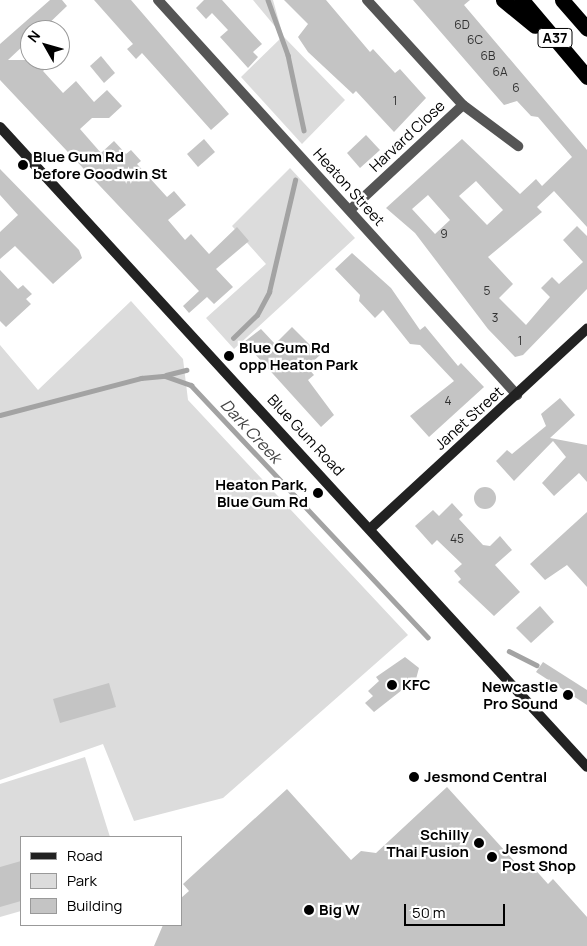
<!DOCTYPE html>
<style>
body{margin:0}
#map{position:relative;width:587px;height:946px;overflow:hidden;background:#fff;font-family:Manrope,sans-serif}
div>[style]{position:absolute}
[style*='--x']{left:calc(var(--x)*1px);top:calc(var(--y)*1px);width:calc(var(--w)*1px);rotate:calc(var(--a)*1deg)}
.green>*{inset:0;background:#dcdcdc}
.stream>*{height:4.5px;margin:-2.25px;padding:0 2.25px;transform-origin:2.25px;border-radius:2.25px;background:#a3a3a3}
.building>*{inset:0;background:#c4c4c4}
.round{border-radius:50%}
.street>*{height:10px;margin:-5px;padding:0 5px;transform-origin:5px;border-radius:5px;background:#555}
.secondary>*{height:10px;margin:-5px;padding:0 5px;transform-origin:5px;border-radius:5px;background:#222}
.highway>*{height:15px;margin:-7.5px;padding:0 7.5px;transform-origin:7.5px;border-radius:7.5px;background:#000}
.dots>*{width:14px;height:14px;translate:-50% -50%;box-sizing:border-box;border:2px solid #fff;border-radius:50%}
span{translate:-50% -50%;white-space:nowrap;text-align:center;line-height:1.15;-webkit-text-stroke:4.5px #fff;paint-order:stroke}
.number-label{font-size:12px;color:#313131}
.number-label span{-webkit-text-stroke-width:0}
.shield-label span{padding:1px 4px;background:#fff;border:1px solid;border-radius:4px;-webkit-text-stroke-width:0}
.shield-label{font-size:14px;color:#000;font-weight:700}
.street-label{font-size:15px;color:#000}
.poi-label{font-size:15px;color:#000;font-weight:700}
.left{translate:0 -50%;text-align:left}
.right{translate:-100% -50%;text-align:right}
.water-label{font-size:16px;color:#444;font-style:italic}
.legend{position:absolute;left:20px;top:836px;width:162px;height:90px;box-sizing:border-box;background:#fff;border:1px solid #999;margin:0;padding:6px 9px;list-style:none;font-size:15px;color:#000}
.legend li{display:flex;align-items:center;gap:10px;height:25px}
.legend b{width:25px;border:1px solid #999}
.north{position:absolute;left:20px;top:20px;width:50px;height:50px;box-sizing:border-box;background:#fff;border:1px solid #999;border-radius:50%;rotate:308deg;font-size:14px;font-weight:700;line-height:20px;text-align:center;color:#000}
.north::after{content:'';display:block;margin:auto;width:18px;height:22px;background:#000;clip-path:polygon(50% 0,100% 100%,50% 72%,0 100%)}
.scale{position:absolute;left:404px;top:904px;width:101px;height:22px;box-sizing:border-box;border:2px solid #000;border-top:0;padding-left:6px;font-size:15px;line-height:18px;white-space:nowrap;color:#000;-webkit-text-stroke:4px #fff;paint-order:stroke}
</style>
<div id="map">
<div class="green">
<i style="clip-path:polygon(253px 0,273px 0,283px 36px,345px 100px,302px 144px,241px 77px,283px 36px)"></i>
<i style="clip-path:polygon(290px 168px,355px 238px,234px 349px,206px 318px,266px 264px,232px 226px)"></i>
<i style="clip-path:polygon(131px 301px,183px 359px,188px 400px,408px 635px,223px 798px,134px 821px,103px 744px,0 780px,0 345px,38px 390px)"></i>
<i style="clip-path:polygon(85px 757px,110px 837px,21px 837px,21px 911px,0 917px,0 784px)"></i>
</div>
<div class="stream">
<i style="--x:268;--y:0;--w:59;--a:70"></i>
<i style="--x:288;--y:55;--w:77;--a:78"></i>
<i style="--x:233;--y:338;--w:33;--a:-44"></i>
<i style="--x:257;--y:315;--w:26;--a:-62"></i>
<i style="--x:269;--y:292;--w:115;--a:-76.9"></i>
<i style="--x:166;--y:375;--w:21;--a:-14"></i>
<i style="--x:0;--y:415;--w:146;--a:-14.7"></i>
<i style="--x:141;--y:378;--w:24;--a:-5"></i>
<i style="--x:165;--y:376;--w:28;--a:19"></i>
<i style="--x:191;--y:385;--w:346;--a:46.8"></i>
<i style="--x:509;--y:651;--w:31;--a:27"></i>
</div>
<div class="building">
<i style="clip-path:polygon(50px 0,62px 0,67px 6px,42px 30px,30px 30px,21px 40px,25px 44px,8px 60px,55px 60px,43px 71px,63px 93px,76px 81px,94px 102px,107px 90px,122px 106px,109px 118px,92px 118px,80px 129px,101px 153px,114px 141px,126px 154px,131px 150px,141px 161px,137px 164px,167px 197px,174px 191px,186px 205px,168px 220px,185px 240px,191px 234px,209px 254px,237px 227px,249px 241px,216px 269px,233px 287px,214px 304px,207px 297px,189px 313px,183px 306px,199px 291px,0 80px,0 44px)"></i>
<i style="clip-path:polygon(94px 0,131px 0,229px 114px,211px 130px,142px 53px,136px 59px,127px 49px,133px 44px)"></i>
<i style="clip-path:polygon(204px 0,222px 0,262px 44px,253px 52px,258px 57px,248px 68px,220px 37px,228px 30px,212px 13px,206px 19px,196px 8px)"></i>
<i style="clip-path:polygon(284px 0,326px 0,370px 52px,373px 49px,395px 73px,400px 69px,426px 98px,394px 132px,356px 91px,353px 94px,308px 52px,298px 37px,308px 24px)"></i>
<i style="clip-path:polygon(evenodd,413px 0,470px 0,464px 5px,587px 150px,587px 227px,554px 191px,537px 207px,542px 212px,488px 257px,513px 284px,499px 298px,526px 325px,550px 297px,541px 288px,552px 277px,559px 284px,583px 262px,563px 240px,577px 226px,587px 236px,587px 289px,523px 355px,515px 357px,488px 329px,415px 233px,386px 208px,462px 139px,520px 194px,536px 179px,542px 186px,572px 157px,538px 117px,531px 116px,517px 101px,504px 105px,413px 0,476px 181px,503px 210px,487px 225px,459px 196px,476px 181px,413px 0,428px 195px,450px 220px,435px 234px,412px 209px,428px 195px)"></i>
<i style="clip-path:polygon(101px 56px,115px 73px,104px 83px,90px 66px)"></i>
<i style="clip-path:polygon(366px 135px,380px 150px,360px 168px,347px 153px)"></i>
<i style="clip-path:polygon(204px 139px,215px 152px,198px 167px,187px 154px)"></i>
<i style="clip-path:polygon(0 169px,79px 250px,82px 258px,53px 284px,15px 246px,0 259px,0 232px,18px 215px,0 195px)"></i>
<i style="clip-path:polygon(352px 253px,391px 288px,420px 330px,425px 326px,458px 366px,461px 363px,484px 387px,429px 437px,410px 416px,454px 381px,420px 345px,410px 344px,383px 310px,375px 318px,359px 301px,360px 295px,335px 269px)"></i>
<i style="clip-path:polygon(0 270px,18px 289px,23px 285px,32px 294px,26px 299px,31px 304px,6px 327px,0 321px)"></i>
<i style="clip-path:polygon(292px 327px,320px 355px,307px 367px,314px 375px,308px 380px,334px 415px,321px 427px,244px 342px,261px 329px,275px 344px)"></i>
<i style="clip-path:polygon(560px 398px,575px 415px,550px 438px,587px 445px,587px 482px,579px 473px,554px 496px,542px 483px,566px 457px,553px 441px,514px 481px,496px 461px,507px 450px,512px 454px,546px 426px,541px 414px)"></i>
<i class="round" style="left:474px;top:487px;width:22px;height:22px"></i>
<i style="clip-path:polygon(452px 503px,463px 515px,459px 519px,483px 545px,490px 546px,500px 536px,512px 550px,495px 565px,520px 592px,494px 616px,458px 582px,461px 579px,454px 571px,462px 564px,437px 540px,432px 545px,415px 526px,433px 510px,439px 516px)"></i>
<i style="clip-path:polygon(587px 512px,587px 587px,567px 565px,545px 580px,530px 564px)"></i>
<i style="clip-path:polygon(540px 606px,554px 622px,531px 643px,516px 628px)"></i>
<i style="clip-path:polygon(405px 657px,419px 668px,416px 679px,374px 712px,365px 703px,373px 696px,368px 691px,379px 681px,376px 677px)"></i>
<i style="clip-path:polygon(543px 662px,587px 690px,587px 705px,536px 672px)"></i>
<i style="clip-path:polygon(109px 683px,116px 707px,60px 723px,53px 699px)"></i>
<i style="clip-path:polygon(447px 787px,525px 873px,532px 866px,548px 884px,553px 879px,587px 917px,587px 946px,154px 946px,163px 925px,181px 925px,181px 898px,189px 891px,183px 884px,287px 789px,351px 860px,361px 851px,376px 853px)"></i>
<i style="clip-path:polygon(21px 861px,21px 901px,0 907px,0 867px)"></i>
</div>
<div class="street">
<i style="--x:158;--y:0;--w:534;--a:47.73"></i>
<i style="--x:367;--y:0;--w:142;--a:47.6"></i>
<i style="--x:463;--y:105;--w:69;--a:36.7"></i>
<i style="--x:350;--y:210;--w:154;--a:-42.9"></i>
</div>
<div class="secondary">
<i style="--x:0;--y:127;--w:868;--a:47.47"></i>
<i style="--x:371;--y:528;--w:294;--a:-42.7"></i>
</div>
<div class="highway">
<i style="--x:503;--y:0;--w:41;--a:39.1"></i>
<i style="--x:522;--y:0;--w:101;--a:49.8"></i>
<i style="--x:562;--y:0;--w:38;--a:49"></i>
</div>
<div class="dots">
<i style="left:23px;top:165px;background:#000"></i>
<i style="left:229px;top:356px;background:#000"></i>
<i style="left:318px;top:493px;background:#000"></i>
<i style="left:392px;top:685px;background:#000"></i>
<i style="left:568px;top:695px;background:#000"></i>
<i style="left:414px;top:777px;background:#000"></i>
<i style="left:479px;top:843px;background:#000"></i>
<i style="left:492px;top:857px;background:#000"></i>
<i style="left:309px;top:910px;background:#000"></i>
</div>
<div class="number-label">
<span style="left:462px;top:25px">6D</span>
<span style="left:475px;top:40px">6C</span>
<span style="left:488px;top:56px">6B</span>
<span style="left:500px;top:72px">6A</span>
<span style="left:516px;top:88px">6</span>
<span style="left:395px;top:101px">1</span>
<span style="left:444px;top:234px">9</span>
<span style="left:487px;top:291px">5</span>
<span style="left:495px;top:318px">3</span>
<span style="left:520px;top:341px">1</span>
<span style="left:448px;top:401px">4</span>
<span style="left:457px;top:539px">45</span>
</div>
<div class="shield-label">
<span style="left:555px;top:38px">A37</span>
</div>
<div class="street-label">
<span style="left:407px;top:136px;rotate:-43deg">Harvard Close</span>
<span style="left:349px;top:187px;rotate:48deg">Heaton Street</span>
<span style="left:469px;top:418px;rotate:-42deg">Janet Street</span>
<span style="left:306px;top:435px;rotate:47deg">Blue Gum Road</span>
</div>
<div class="poi-label">
<span class="left" style="left:33px;top:165px">Blue Gum Rd<br>before Goodwin St</span>
<span class="left" style="left:239px;top:356px">Blue Gum Rd<br>opp Heaton Park</span>
<span class="right" style="left:308px;top:493px">Heaton Park,<br>Blue Gum Rd</span>
<span class="left" style="left:402px;top:685px">KFC</span>
<span class="right" style="left:558px;top:695px">Newcastle<br>Pro Sound</span>
<span class="left" style="left:424px;top:777px">Jesmond Central</span>
<span class="right" style="left:469px;top:843px">Schilly<br>Thai Fusion</span>
<span class="left" style="left:502px;top:857px">Jesmond<br>Post Shop</span>
<span class="left" style="left:319px;top:910px">Big W</span>
</div>
<div class="water-label">
<span style="left:251px;top:431px;rotate:47deg">Dark Creek</span>
</div>
<ul class="legend">
<li><b style="height:6px;background:#222"></b>Road</li>
<li><b style="height:14px;background:#dcdcdc"></b>Park</li>
<li><b style="height:14px;background:#c4c4c4"></b>Building</li>
</ul>
<div class="north">N</div>
<div class="scale">50 m</div>
</div>
